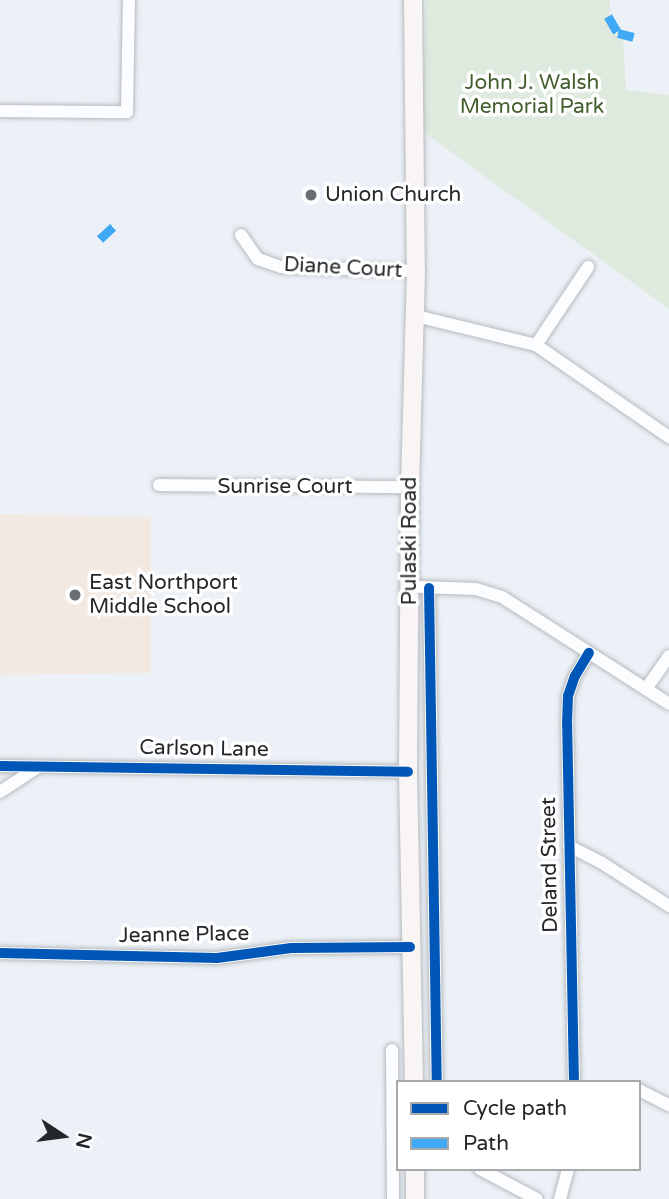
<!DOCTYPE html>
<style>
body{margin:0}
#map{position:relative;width:669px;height:1199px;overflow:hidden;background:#ecf1f7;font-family:"Varela Round",sans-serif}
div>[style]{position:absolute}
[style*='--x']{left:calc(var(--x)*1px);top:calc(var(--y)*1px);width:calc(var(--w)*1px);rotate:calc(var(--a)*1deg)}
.education>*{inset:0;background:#f2e9e3}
.green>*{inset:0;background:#dfeade}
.roads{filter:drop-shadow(0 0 2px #b7bbbf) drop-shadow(0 0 2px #b7bbbf)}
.street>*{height:12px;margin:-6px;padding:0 6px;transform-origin:6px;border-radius:6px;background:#fcfdfe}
.secondary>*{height:18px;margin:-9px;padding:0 9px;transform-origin:9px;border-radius:9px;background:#f8f5f4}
.quiet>*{height:9px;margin-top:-4.5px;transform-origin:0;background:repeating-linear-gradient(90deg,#3fa9f5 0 18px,transparent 0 27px)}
.cycleway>*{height:10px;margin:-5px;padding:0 5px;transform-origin:5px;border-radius:5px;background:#0057b8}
.dots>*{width:19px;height:19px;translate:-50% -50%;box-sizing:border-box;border:4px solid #fff;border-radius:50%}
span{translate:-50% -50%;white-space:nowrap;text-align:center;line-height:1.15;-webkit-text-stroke:7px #fff;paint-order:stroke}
.park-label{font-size:21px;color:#435f2e}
.poi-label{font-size:21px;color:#23272a}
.left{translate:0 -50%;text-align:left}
.street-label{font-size:21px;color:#23272a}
.legend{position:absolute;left:396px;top:1080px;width:245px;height:91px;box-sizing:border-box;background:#fff;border:2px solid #a7a9aa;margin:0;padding:9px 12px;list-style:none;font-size:21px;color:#23272a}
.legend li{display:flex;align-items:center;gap:14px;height:35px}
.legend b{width:35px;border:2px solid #a7a9aa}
.north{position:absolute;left:28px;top:1101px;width:70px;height:70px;-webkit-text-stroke:5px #fff;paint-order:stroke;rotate:103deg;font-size:19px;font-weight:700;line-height:28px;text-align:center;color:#23272a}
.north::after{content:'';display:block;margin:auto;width:24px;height:32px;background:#23272a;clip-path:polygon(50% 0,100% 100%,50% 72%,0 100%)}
</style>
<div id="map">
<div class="education">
<i style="clip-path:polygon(0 514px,151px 517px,151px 673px,0 675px)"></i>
</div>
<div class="green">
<i style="clip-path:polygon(426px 0,610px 0,609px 27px,623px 33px,626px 90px,669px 95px,669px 309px,422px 131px)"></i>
</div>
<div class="roads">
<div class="street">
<i style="--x:0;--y:111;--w:127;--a:0.5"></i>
<i style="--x:127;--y:112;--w:112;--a:-89"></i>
<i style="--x:241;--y:235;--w:29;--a:55"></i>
<i style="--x:258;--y:259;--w:24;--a:19"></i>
<i style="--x:281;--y:267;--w:135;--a:1.7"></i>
<i style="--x:416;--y:316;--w:123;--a:13.6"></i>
<i style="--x:536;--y:345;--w:162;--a:34.7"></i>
<i style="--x:536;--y:345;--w:94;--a:-56.3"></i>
<i style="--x:159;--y:485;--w:251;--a:0.5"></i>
<i style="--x:421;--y:587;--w:55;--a:2.1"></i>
<i style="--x:476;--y:589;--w:27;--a:17"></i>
<i style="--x:502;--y:597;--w:198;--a:32.6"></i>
<i style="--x:429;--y:588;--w:494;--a:89.1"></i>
<i style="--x:646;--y:689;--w:40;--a:-55.1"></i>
<i style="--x:0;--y:766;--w:408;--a:0.8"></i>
<i style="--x:0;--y:792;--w:45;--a:-33.3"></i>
<i style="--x:569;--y:846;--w:37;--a:27"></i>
<i style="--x:602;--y:863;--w:80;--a:32.7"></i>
<i style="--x:0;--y:953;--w:217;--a:1.3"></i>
<i style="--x:217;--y:958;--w:75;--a:-7.7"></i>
<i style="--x:291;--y:948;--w:119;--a:-0.5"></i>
<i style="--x:392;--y:1050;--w:149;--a:89.6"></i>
<i style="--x:574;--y:1082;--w:358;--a:-91.1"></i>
<i style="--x:567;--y:724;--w:28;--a:-88"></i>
<i style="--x:568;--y:696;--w:21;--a:-71"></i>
<i style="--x:575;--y:676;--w:27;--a:-59"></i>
<i style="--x:639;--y:1090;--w:34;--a:27"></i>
<i style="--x:480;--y:1169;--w:64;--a:27.8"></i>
<i style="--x:560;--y:1199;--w:31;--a:-75"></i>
</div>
<div class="secondary">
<i style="--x:413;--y:0;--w:271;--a:89.4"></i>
<i style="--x:416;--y:271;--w:216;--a:91.6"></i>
<i style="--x:410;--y:487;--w:285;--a:90.4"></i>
<i style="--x:408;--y:772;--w:310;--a:88.9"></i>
<i style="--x:415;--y:1199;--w:30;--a:-90"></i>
</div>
</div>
<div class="quiet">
<i style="--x:608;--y:16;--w:20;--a:60"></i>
<i style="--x:618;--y:33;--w:16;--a:14"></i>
<i style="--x:100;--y:239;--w:18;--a:-43"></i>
</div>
<div class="cycleway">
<i style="--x:429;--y:588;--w:494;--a:89.1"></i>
<i style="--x:0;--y:766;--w:408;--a:0.8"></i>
<i style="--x:0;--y:953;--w:217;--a:1.3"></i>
<i style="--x:217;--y:958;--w:75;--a:-7.7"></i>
<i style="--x:291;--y:948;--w:119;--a:-0.5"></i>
<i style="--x:574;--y:1082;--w:358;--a:-91.1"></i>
<i style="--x:567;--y:724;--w:28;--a:-88"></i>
<i style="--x:568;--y:696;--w:21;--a:-71"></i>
<i style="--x:575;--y:676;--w:27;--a:-59"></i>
</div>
<div class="dots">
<i style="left:311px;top:195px;background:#696e72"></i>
<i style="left:75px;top:595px;background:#696e72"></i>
</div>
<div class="park-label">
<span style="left:532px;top:95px">John J. Walsh<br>Memorial Park</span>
</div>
<div class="poi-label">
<span class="left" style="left:325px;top:195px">Union Church</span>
<span class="left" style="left:89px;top:595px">East Northport<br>Middle School</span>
</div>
<div class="street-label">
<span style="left:343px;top:268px;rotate:3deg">Diane Court</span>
<span style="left:285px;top:487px">Sunrise Court</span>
<span style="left:410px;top:541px;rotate:-90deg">Pulaski Road</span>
<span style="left:204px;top:749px;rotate:1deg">Carlson Lane</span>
<span style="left:550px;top:865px;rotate:-91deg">Deland Street</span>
<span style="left:184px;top:935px;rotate:-1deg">Jeanne Place</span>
</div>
<ul class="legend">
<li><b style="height:9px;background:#0057b8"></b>Cycle path</li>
<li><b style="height:9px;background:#3fa9f5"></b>Path</li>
</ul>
<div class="north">N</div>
</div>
